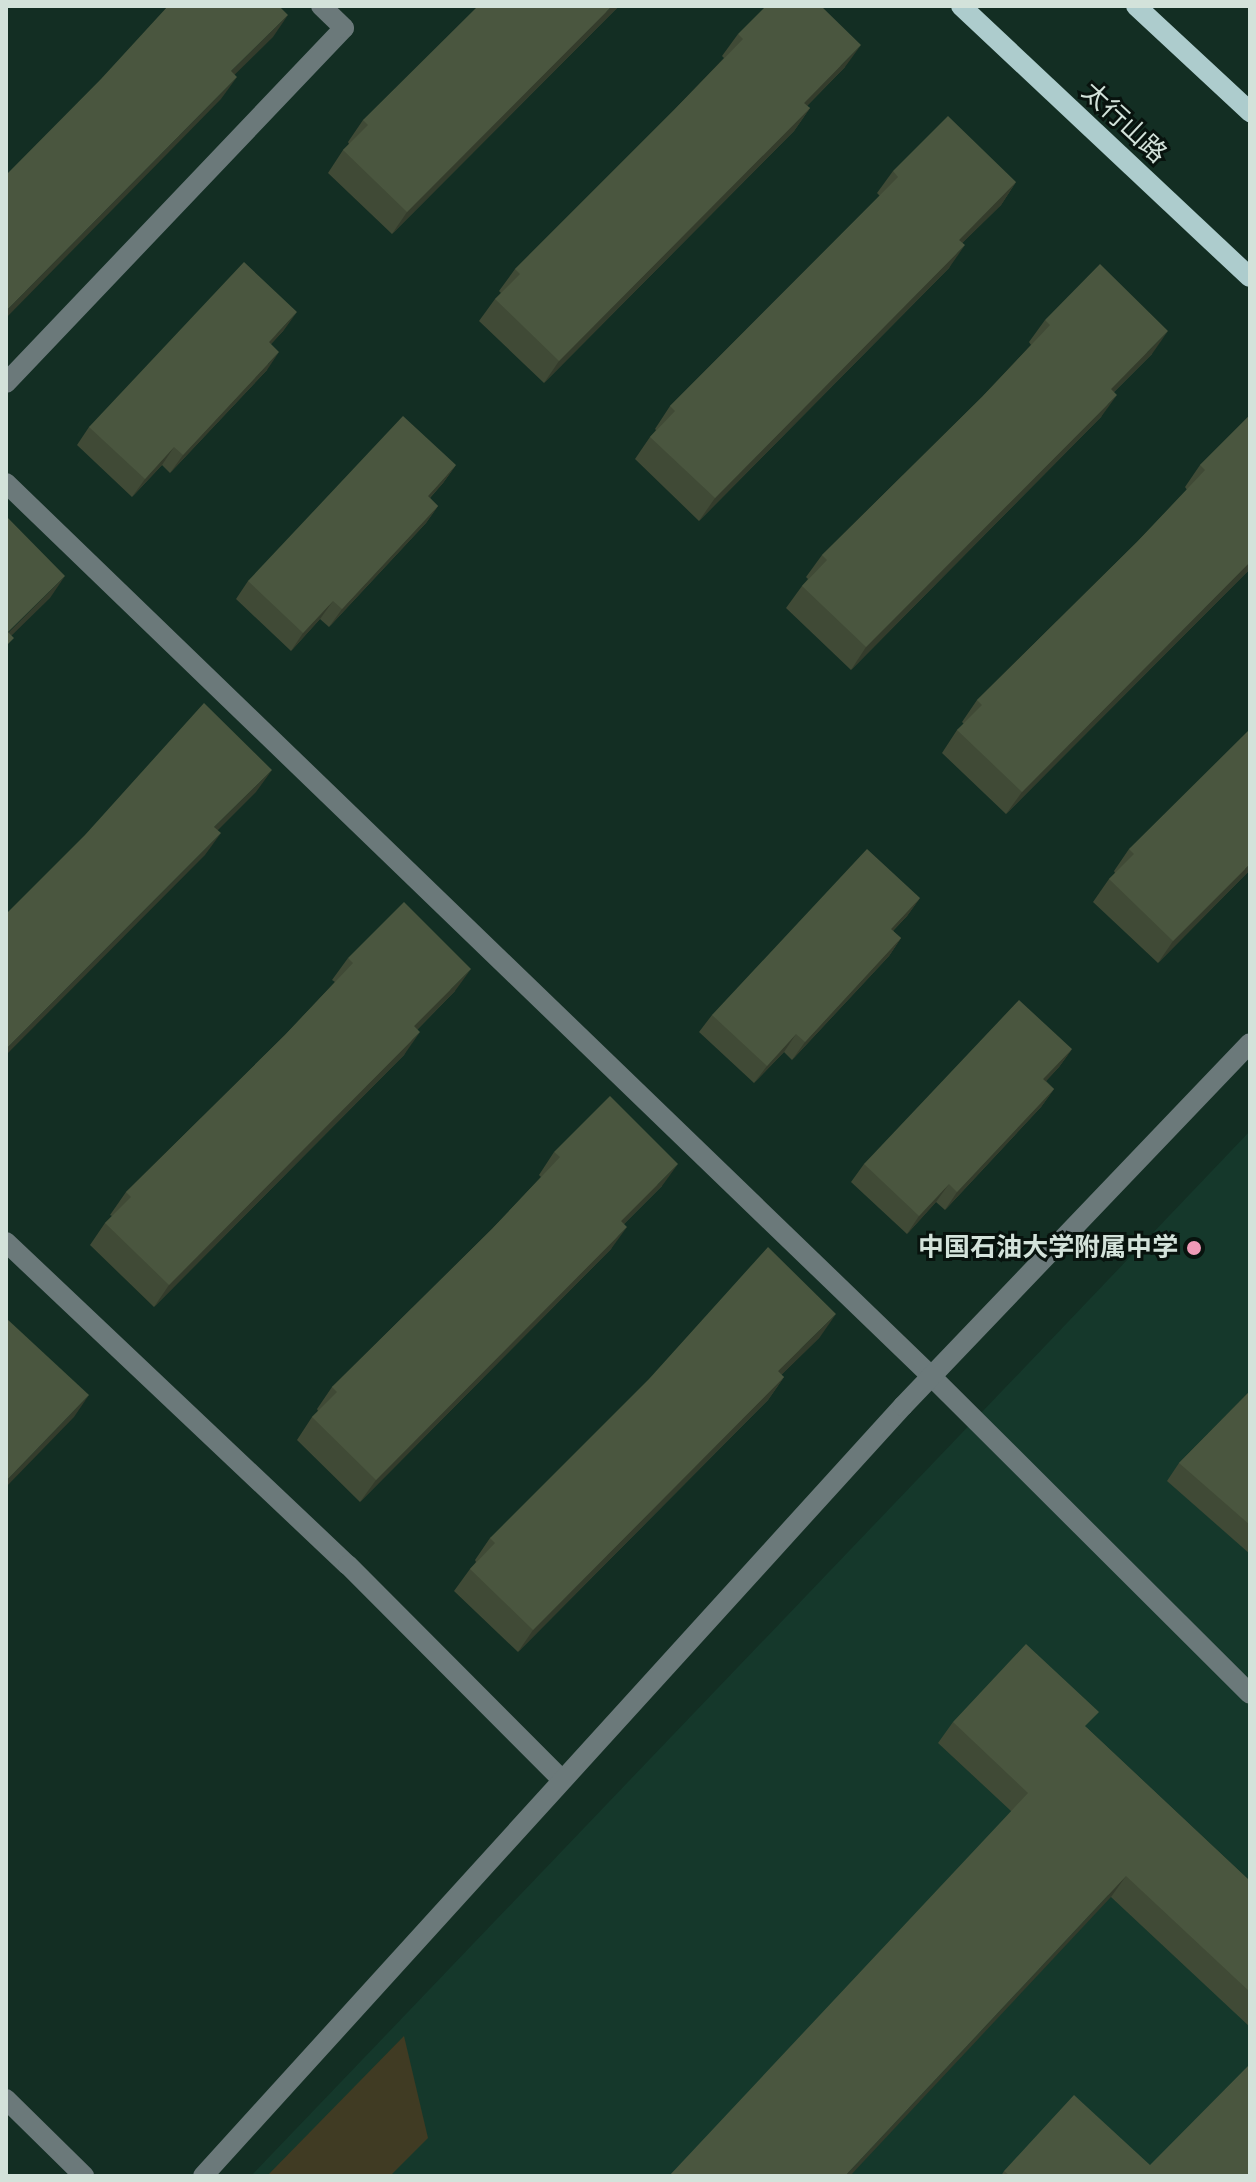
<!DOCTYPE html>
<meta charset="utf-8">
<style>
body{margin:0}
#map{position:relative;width:1256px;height:2182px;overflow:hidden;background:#132e23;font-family:Karla,"Noto Sans SC",sans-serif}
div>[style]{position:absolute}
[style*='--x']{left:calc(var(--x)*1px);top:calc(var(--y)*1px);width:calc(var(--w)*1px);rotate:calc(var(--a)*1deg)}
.built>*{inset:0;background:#15382b}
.green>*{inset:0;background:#403b23}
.minor>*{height:20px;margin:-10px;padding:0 10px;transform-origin:10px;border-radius:10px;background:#6b797a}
.major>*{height:20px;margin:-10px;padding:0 10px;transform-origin:10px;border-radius:10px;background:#adcccd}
.wall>*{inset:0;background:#404a36}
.shaded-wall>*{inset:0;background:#343c2c}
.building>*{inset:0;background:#4a563f}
.dots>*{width:22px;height:22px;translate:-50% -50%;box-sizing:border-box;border:4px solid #08130e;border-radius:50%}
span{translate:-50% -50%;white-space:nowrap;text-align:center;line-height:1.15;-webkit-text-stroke:6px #08130e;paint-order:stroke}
.street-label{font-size:26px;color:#d3e2da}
.poi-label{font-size:26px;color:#d3e2da;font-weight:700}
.right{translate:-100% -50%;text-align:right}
.frame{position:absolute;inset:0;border:8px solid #d3e2da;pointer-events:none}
</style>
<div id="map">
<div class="built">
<i style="clip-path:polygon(1250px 1131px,1250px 2176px,251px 2176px,1026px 1366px)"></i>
</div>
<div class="green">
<i style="clip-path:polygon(404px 2036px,428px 2138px,390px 2176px,267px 2176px)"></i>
</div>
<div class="minor">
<i style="--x:6;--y:383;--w:490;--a:-46.4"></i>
<i style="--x:344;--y:28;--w:32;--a:-136"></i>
<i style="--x:6;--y:483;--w:1286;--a:43.99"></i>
<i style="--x:931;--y:1376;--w:450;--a:44.9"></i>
<i style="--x:6;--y:1242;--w:470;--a:43.4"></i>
<i style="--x:348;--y:1565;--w:301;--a:45.1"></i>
<i style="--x:6;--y:2099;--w:110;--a:44.6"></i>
<i style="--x:203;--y:2176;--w:1041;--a:-47.73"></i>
<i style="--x:903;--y:1406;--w:502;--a:-46.29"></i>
</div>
<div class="major">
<i style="--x:961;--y:6;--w:396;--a:43.2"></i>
<i style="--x:1136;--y:6;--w:156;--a:42.9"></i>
</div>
<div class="wall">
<i style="clip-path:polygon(619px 6px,392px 234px,328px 173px,343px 150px,349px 144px,348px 142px,363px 120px)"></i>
<i style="clip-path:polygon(738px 34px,845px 67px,807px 106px,810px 108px,794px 131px,544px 383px,479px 321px,495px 299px,501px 293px,499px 291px,515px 269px,674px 110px,724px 58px,722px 56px)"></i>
<i style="clip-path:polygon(893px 171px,1016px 182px,1001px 205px,962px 243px,949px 268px,699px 521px,635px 459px,650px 437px,656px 430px,655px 429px,670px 406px,880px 196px,877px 193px)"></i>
<i style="clip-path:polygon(1045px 320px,1152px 354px,1114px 392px,1101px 417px,851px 670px,786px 608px,802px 586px,808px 579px,806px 577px,822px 555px,982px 397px,1031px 345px,1029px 342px)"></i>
<i style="clip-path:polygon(284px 330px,271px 344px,267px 370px,170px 473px,162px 465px,132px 497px,77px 445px,89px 427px)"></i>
<i style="clip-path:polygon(1250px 415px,1250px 569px,1006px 814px,942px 753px,957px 730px,964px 724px,962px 722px,977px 700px,1137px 542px,1187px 490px,1185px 487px,1200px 465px)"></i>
<i style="clip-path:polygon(456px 465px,443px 483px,430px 498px,438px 506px,426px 523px,329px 627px,320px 619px,291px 651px,236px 599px,248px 581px)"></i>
<i style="clip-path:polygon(1129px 849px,1250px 870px,1158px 963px,1093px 902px,1109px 879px,1115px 873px,1114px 871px)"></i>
<i style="clip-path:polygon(920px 898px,907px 916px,893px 931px,901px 938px,889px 956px,792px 1060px,784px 1052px,754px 1083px,699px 1032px,712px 1015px)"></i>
<i style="clip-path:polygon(348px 958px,455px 991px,417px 1030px,404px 1055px,154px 1307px,90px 1245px,105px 1223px,112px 1216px,110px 1215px,126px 1192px,285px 1035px,335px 982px,332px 980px)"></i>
<i style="clip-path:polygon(1072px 1049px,1059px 1067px,1046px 1081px,1054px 1089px,1041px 1107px,945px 1210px,936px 1202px,907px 1234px,851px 1182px,864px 1164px)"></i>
<i style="clip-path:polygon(554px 1152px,662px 1186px,624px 1224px,611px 1249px,360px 1502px,297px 1440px,312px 1417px,318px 1411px,317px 1409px,332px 1387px,492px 1229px,541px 1177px,539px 1175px)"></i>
<i style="clip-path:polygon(820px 1337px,781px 1375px,784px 1377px,768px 1400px,518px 1652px,454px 1591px,470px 1569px,476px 1562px,475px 1560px,490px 1538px)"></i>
<i style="clip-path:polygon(1250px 1391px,1250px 1554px,1167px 1481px,1179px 1463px)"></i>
<i style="clip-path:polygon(953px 1722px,1087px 1728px,1250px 1881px,1250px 2027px,1111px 1897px,1011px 1811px,938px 1743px)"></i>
<i style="clip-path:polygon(1150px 2165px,1250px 2176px,1001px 2176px,1004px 2171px)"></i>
</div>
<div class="shaded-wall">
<i style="clip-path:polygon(612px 6px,619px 6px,392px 234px,407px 212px)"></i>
<i style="clip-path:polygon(288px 15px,273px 37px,215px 94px,231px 71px)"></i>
<i style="clip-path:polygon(861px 45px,845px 67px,788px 125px,804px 103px)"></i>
<i style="clip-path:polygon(237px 77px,221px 99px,6px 318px,6px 311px)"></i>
<i style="clip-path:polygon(810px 108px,794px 131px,544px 383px,559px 361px)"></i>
<i style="clip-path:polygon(1016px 182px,1001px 205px,943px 262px,959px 240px)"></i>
<i style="clip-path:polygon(965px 245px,949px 268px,699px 521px,715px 498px)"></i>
<i style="clip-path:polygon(297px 312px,284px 330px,256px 360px,269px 342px)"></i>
<i style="clip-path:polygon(1168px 331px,1152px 354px,1095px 411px,1111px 389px)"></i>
<i style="clip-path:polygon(279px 352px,267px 370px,170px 473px,183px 455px)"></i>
<i style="clip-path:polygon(1117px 395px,1101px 417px,851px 670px,866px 647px)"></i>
<i style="clip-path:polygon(174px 447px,162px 465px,132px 497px,145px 479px)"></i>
<i style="clip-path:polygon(456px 465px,443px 483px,415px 514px,428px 496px)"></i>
<i style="clip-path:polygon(438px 506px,426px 523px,329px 627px,342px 609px)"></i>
<i style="clip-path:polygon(1250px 562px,1250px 569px,1006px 814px,1022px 792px)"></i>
<i style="clip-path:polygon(65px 576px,50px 598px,6px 641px,6px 635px)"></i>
<i style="clip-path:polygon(333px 601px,320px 619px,291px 651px,303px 633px)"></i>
<i style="clip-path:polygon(272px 770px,256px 792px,199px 849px,214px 827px)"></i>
<i style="clip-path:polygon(221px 833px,205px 855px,6px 1055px,6px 1049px)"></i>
<i style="clip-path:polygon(1250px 864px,1250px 870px,1158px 963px,1173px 941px)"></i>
<i style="clip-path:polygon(920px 898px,907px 916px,878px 946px,891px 929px)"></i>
<i style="clip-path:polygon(901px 938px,889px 956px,792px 1060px,805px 1042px)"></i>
<i style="clip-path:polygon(471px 969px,455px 991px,399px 1048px,414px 1026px)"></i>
<i style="clip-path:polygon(420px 1032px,404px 1055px,154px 1307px,169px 1285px)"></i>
<i style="clip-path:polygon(796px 1034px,784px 1052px,754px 1083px,767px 1066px)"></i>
<i style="clip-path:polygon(1072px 1049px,1059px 1067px,1031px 1097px,1043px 1079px)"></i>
<i style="clip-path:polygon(1054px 1089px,1041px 1107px,945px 1210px,957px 1192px)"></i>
<i style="clip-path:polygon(678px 1164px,662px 1186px,605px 1243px,621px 1221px)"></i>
<i style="clip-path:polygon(949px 1184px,936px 1202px,907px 1234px,919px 1216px)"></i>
<i style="clip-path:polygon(627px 1227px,611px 1249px,360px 1502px,376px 1480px)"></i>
<i style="clip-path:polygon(836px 1314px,820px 1337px,763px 1393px,778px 1371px)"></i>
<i style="clip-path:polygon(784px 1377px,768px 1400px,518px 1652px,533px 1630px)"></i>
<i style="clip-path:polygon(89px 1395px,74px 1417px,6px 1487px,6px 1481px)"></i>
<i style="clip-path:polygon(1126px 1876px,1111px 1897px,850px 2176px,845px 2176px)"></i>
</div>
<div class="building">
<i style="clip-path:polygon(168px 6px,279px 6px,288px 15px,231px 71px,237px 77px,6px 311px,6px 175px,101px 79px)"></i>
<i style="clip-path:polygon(478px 6px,612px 6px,407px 212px,343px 150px,368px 125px,363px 120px)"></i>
<i style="clip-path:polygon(766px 6px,821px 6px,861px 45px,804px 103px,810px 108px,559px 361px,495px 299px,520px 274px,515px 269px,674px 110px,743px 39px,738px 34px)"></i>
<i style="clip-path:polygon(948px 116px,1016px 182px,959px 240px,965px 245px,715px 498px,650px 437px,675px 411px,670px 406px,898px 177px,893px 171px)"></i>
<i style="clip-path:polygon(244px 262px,297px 312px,269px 342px,279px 352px,183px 455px,174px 447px,145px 479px,89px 427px)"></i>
<i style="clip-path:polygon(1100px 264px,1168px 331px,1111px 389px,1117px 395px,866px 647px,802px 586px,827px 560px,822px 555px,982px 397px,1050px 325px,1045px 320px)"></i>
<i style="clip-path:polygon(1250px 415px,1250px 562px,1022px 792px,957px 730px,982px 705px,977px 700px,1137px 542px,1205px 470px,1200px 465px)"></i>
<i style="clip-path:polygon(403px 416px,456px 465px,428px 496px,438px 506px,342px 609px,333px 601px,303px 633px,248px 581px)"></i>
<i style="clip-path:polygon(6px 516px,65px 576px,8px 632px,14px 638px,6px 646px)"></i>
<i style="clip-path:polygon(204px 703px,272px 770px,214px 827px,221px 833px,6px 1049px,6px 914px,85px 835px)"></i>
<i style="clip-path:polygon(1250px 729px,1250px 864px,1173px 941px,1109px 879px,1134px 854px,1129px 849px)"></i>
<i style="clip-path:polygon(867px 849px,920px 898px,891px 929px,901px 938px,805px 1042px,796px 1034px,767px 1066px,712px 1015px)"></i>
<i style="clip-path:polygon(404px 902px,471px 969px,414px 1026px,420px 1032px,169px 1285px,105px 1223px,131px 1197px,126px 1192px,285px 1035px,353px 963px,348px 958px)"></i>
<i style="clip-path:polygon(1019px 1000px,1072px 1049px,1043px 1079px,1054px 1089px,957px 1192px,949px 1184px,919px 1216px,864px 1164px)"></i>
<i style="clip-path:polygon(610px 1096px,678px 1164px,621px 1221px,627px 1227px,376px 1480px,312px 1417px,337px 1392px,332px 1387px,492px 1229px,560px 1157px,554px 1152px)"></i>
<i style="clip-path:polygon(768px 1247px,836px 1314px,778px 1371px,784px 1377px,533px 1630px,470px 1569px,495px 1543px,490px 1538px,649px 1379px)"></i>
<i style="clip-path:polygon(6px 1318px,89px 1395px,6px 1481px)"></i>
<i style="clip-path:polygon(1250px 1391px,1250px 1525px,1179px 1463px)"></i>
<i style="clip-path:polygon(1026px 1644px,1099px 1712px,1085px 1726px,1250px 1881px,1250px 1992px,1126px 1876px,845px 2176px,669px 2176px,1028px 1793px,953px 1722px)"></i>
<i style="clip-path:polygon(1250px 2064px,1249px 2176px,1010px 2176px,1004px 2171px,1074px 2095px,1150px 2165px)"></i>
</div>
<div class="dots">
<i style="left:1194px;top:1248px;background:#f09ab7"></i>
</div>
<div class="street-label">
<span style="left:1124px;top:123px;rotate:43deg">太行山路</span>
</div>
<div class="poi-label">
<span class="right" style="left:1178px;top:1248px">中国石油大学附属中学</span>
</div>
<div class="frame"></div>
</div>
